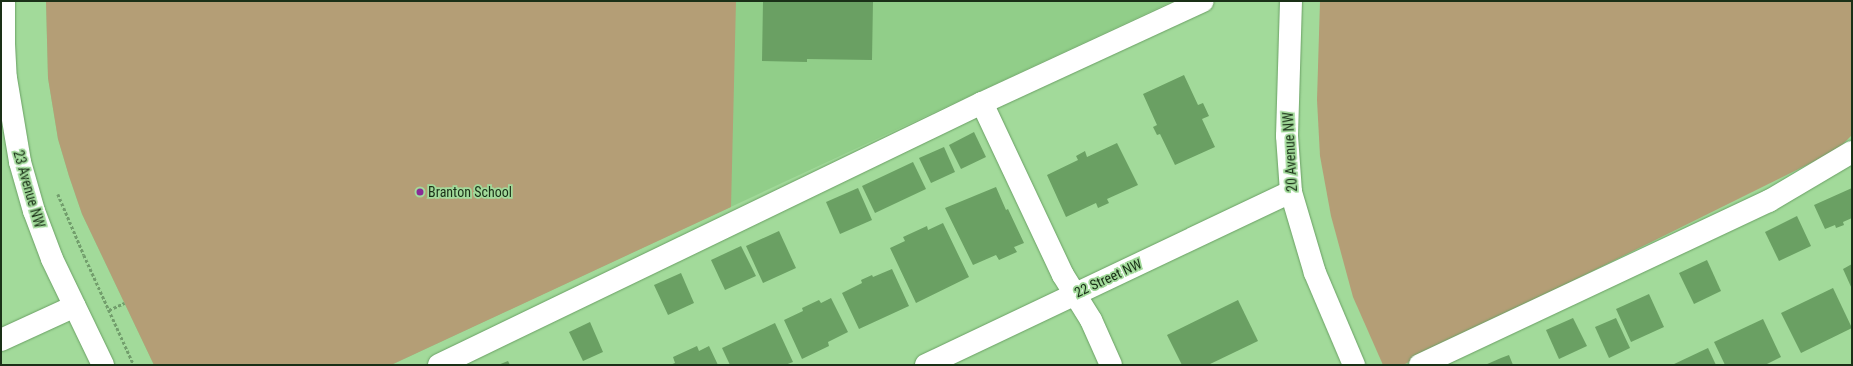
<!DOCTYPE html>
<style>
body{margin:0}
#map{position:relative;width:1853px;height:366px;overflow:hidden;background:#a2da9a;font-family:"Roboto Condensed",sans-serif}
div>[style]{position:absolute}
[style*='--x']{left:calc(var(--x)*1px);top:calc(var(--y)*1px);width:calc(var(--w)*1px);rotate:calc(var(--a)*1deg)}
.built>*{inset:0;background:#91ce89}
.green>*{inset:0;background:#b49e76}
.building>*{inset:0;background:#6aa063}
.path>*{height:2.5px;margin-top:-1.25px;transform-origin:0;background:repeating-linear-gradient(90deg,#729e6c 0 3px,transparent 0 5px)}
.roads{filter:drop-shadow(0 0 1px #6aa064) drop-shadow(0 0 1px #6aa064)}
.minor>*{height:22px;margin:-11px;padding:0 11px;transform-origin:11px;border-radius:11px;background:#fff}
.dots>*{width:11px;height:11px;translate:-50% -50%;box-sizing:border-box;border:2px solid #a2da9a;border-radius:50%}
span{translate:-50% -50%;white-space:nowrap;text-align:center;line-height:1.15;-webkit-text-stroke:3.5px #a2da9a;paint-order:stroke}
.street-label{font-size:14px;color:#1a3017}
.poi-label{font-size:14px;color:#1a3017}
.left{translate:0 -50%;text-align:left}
.frame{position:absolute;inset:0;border:2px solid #1a3017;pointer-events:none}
</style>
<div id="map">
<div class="built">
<i style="clip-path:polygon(46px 1px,1173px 1px,391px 365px,154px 365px,82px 214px,69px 176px,58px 139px,48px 78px)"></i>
</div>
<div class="green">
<i style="clip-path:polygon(46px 1px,736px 1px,731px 207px,391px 365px,154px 365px,82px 214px,69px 176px,58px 139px,48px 78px)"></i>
<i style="clip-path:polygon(1320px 1px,1852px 1px,1852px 135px,1837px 150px,1403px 365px,1383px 365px,1353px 297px,1331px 216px,1320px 156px,1317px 100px)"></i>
</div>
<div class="building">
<i style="clip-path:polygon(763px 1px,873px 1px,872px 60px,807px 59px,807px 62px,762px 61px)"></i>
<i style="clip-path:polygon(1184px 75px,1198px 105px,1203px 103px,1209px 116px,1202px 119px,1215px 147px,1175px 165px,1160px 134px,1157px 135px,1153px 127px,1157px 125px,1143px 94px)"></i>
<i style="clip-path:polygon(974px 132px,986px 157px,961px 169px,949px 145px)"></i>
<i style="clip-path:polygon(1117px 143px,1138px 185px,1107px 199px,1109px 203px,1098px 208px,1096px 203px,1066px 217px,1047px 175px,1078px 160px,1076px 156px,1085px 151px,1087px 157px)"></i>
<i style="clip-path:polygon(944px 147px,955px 172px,931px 183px,919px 158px)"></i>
<i style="clip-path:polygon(913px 162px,926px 189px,875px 213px,862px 186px)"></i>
<i style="clip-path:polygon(996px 187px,1006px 210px,1008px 209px,1024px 243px,1014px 247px,1017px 252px,999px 260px,996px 255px,973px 265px,945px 208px)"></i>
<i style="clip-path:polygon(858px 188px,872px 220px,840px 234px,826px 202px)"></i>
<i style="clip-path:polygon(1852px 188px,1852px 218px,1843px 222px,1844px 225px,1836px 228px,1835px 225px,1825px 229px,1814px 205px)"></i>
<i style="clip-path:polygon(1797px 216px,1811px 246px,1779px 261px,1765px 232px)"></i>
<i style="clip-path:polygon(943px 223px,969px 277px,916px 303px,890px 248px,905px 241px,903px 237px,927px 226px,928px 230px)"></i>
<i style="clip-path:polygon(779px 231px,796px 268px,763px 283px,746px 246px)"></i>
<i style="clip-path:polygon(741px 246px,756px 276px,725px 290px,711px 260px)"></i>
<i style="clip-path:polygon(1707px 260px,1721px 291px,1694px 304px,1679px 273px)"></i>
<i style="clip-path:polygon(1852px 264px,1852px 289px,1843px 269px)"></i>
<i style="clip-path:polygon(892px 269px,909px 306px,859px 329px,842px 293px,862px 283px,861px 280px,872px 275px,873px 277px)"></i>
<i style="clip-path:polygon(681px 273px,694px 303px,668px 315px,654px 285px)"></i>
<i style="clip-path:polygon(1833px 288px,1852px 328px,1801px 353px,1781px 313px)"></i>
<i style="clip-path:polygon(1649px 294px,1664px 327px,1631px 342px,1616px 309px)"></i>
<i style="clip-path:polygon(831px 298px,848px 332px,828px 342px,829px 346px,802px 359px,784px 320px,803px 311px,802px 308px,819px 300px,821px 303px)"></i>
<i style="clip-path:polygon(1238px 300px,1258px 341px,1208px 365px,1182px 365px,1167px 335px)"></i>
<i style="clip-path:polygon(1573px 318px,1587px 346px,1559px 359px,1546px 330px)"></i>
<i style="clip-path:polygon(1616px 318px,1630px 348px,1609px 358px,1595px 327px)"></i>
<i style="clip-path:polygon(1763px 319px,1781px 357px,1765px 365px,1725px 365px,1714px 342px)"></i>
<i style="clip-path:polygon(590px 322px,603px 352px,583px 361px,569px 332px)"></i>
<i style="clip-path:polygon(775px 323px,793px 362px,785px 365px,730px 365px,722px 348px)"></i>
<i style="clip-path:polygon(697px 346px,699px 351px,709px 346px,718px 365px,670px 365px,675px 363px,673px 357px)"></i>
<i style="clip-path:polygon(1708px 348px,1716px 365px,1672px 365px)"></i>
<i style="clip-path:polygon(1509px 355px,1513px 365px,1485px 365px,1501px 358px)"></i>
<i style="clip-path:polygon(508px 361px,510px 365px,498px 365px)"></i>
</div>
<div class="path">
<i style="--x:58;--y:194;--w:66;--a:66.9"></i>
<i style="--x:84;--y:255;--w:121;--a:65.6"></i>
<i style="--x:109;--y:310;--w:17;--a:-25"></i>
</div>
<div class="roads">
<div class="minor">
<i style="--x:4;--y:1;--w:43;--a:90"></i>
<i style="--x:4;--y:44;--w:34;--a:87"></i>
<i style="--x:6;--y:78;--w:85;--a:80.5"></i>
<i style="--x:20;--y:162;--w:51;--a:74.1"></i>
<i style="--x:34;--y:211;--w:51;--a:69.4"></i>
<i style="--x:52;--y:259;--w:118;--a:64.3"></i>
<i style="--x:1291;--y:1;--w:135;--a:91.7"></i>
<i style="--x:1287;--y:136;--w:56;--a:85.9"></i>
<i style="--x:1291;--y:192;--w:84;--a:73.5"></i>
<i style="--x:1315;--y:273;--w:100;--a:67"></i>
<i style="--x:982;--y:103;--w:190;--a:64.8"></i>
<i style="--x:1063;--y:275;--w:53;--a:58.1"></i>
<i style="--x:1091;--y:320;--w:49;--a:66"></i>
<i style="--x:1;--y:340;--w:81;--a:-24.7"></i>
<i style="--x:439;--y:365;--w:603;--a:-25.76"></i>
<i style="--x:982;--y:103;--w:243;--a:-24.8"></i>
<i style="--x:926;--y:365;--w:404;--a:-25.4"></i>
<i style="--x:1420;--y:365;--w:386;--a:-25.2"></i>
<i style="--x:1769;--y:201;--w:96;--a:-30.6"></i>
</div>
</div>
<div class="dots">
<i style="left:420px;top:192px;background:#882b97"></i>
</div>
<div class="street-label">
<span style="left:1290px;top:152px;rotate:-93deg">20 Avenue NW</span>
<span style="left:29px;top:189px;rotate:74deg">23 Avenue NW</span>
<span style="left:1108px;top:278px;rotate:-25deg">22 Street NW</span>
</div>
<div class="poi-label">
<span class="left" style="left:428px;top:192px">Branton School</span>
</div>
<div class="frame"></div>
</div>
